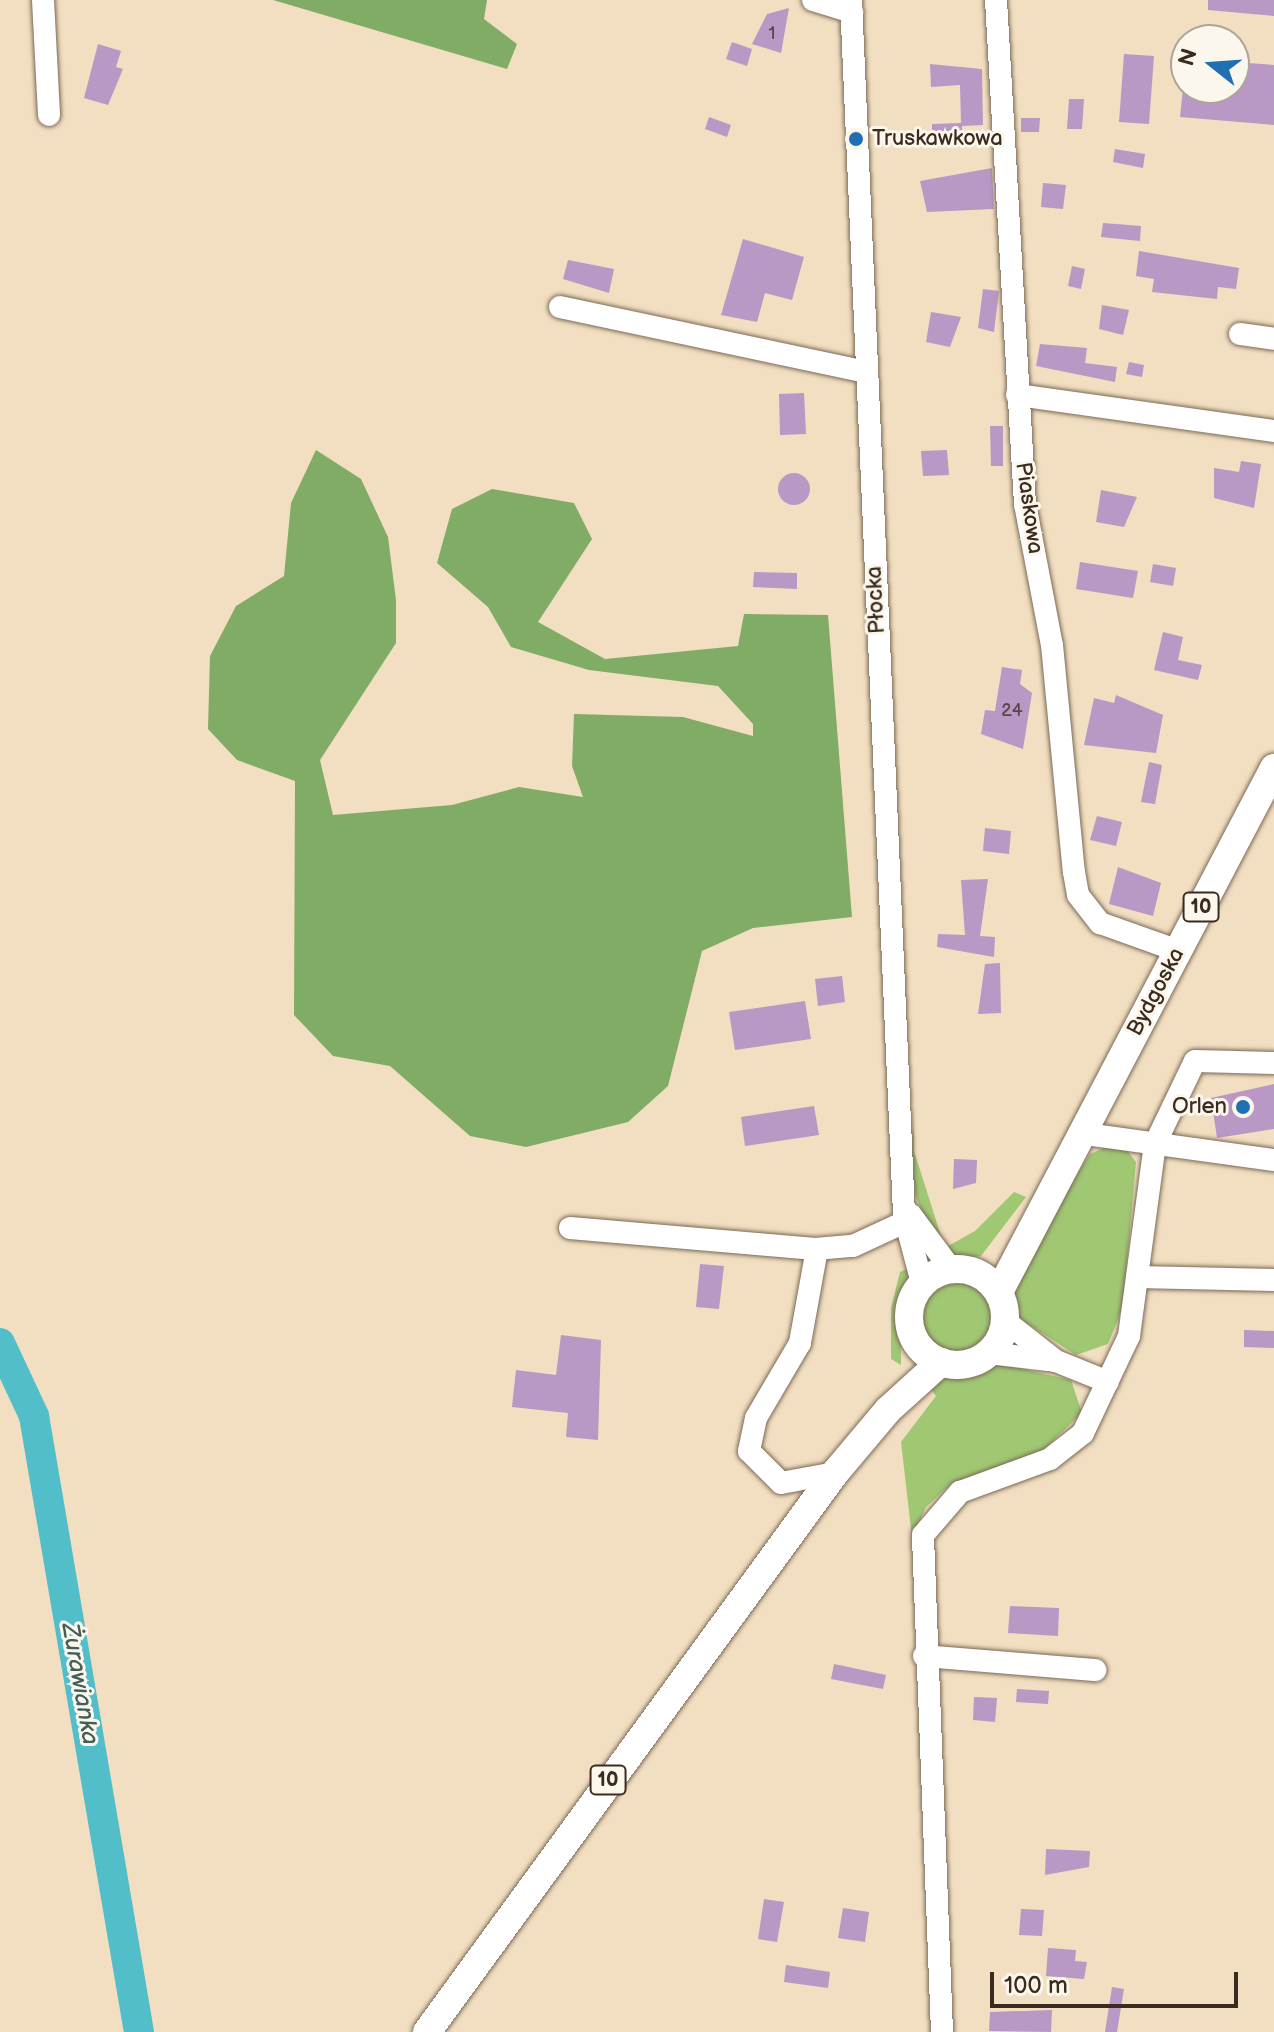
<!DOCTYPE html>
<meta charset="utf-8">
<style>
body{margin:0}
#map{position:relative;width:1274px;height:2032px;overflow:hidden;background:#f2dec0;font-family:"Balsamiq Sans",sans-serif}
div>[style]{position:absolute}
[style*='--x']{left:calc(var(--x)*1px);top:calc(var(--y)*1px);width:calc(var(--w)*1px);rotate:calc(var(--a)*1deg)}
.green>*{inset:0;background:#a0c873}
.round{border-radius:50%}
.forest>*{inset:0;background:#80ac65}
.river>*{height:30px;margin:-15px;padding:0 15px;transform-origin:15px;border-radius:15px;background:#51beca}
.building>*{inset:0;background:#b998c5}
.roads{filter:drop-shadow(0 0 2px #7b6957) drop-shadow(0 0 2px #7b6957)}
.minor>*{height:22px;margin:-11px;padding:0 11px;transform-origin:11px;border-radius:11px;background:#fff}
.major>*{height:28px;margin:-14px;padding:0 14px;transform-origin:14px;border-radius:14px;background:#fff}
.major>.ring{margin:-14px;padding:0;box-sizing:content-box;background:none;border:28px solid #fff;border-radius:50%}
.dots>*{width:22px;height:22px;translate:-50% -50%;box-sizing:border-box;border:4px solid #fbf7ec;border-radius:50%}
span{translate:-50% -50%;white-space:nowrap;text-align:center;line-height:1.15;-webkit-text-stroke:6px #fbf7ec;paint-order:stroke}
.number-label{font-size:18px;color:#5a4648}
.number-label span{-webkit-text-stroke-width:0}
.shield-label span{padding:2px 6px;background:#fbf7ec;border:2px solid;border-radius:6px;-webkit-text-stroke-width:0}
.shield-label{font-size:20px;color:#3b2a1e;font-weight:700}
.poi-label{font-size:22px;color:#3b2a1e}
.left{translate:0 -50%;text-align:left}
.right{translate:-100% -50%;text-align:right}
.street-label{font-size:22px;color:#3b2a1e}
.water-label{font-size:24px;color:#435e5a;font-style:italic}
.north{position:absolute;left:1170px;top:24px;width:80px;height:80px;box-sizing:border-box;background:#fbf7ec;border:2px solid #aea59a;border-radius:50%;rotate:287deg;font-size:22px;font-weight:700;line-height:32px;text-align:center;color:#3b2a1e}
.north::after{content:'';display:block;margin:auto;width:28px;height:36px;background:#1f6fb2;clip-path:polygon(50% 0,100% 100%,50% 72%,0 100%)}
.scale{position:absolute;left:990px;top:1972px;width:248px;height:36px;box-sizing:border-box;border:4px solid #3b2a1e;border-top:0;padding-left:10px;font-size:24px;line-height:28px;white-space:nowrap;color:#3b2a1e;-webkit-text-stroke:6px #fbf7ec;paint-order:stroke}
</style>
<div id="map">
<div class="green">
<i style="clip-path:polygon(914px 1121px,914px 1151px,941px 1236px,935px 1243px,915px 1195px,911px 1147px)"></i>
<i style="clip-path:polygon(1108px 1146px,1126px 1149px,1136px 1162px,1123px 1307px,1108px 1344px,1076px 1355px,1016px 1316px,1011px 1299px,1050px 1217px,1090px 1154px)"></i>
<i style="clip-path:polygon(1014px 1192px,1026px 1197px,981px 1256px,954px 1260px,941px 1250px,975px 1231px)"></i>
<i style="clip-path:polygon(911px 1267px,901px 1314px,901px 1365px,891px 1359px,891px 1308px,900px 1272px)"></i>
<i class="round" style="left:922px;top:1283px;width:70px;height:70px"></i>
<i style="clip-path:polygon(992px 1362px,1071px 1380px,1082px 1413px,1041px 1452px,952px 1483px,926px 1507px,912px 1537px,901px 1442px,936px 1396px,927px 1385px)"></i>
</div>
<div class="forest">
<i style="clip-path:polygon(273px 0,487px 0,484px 19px,517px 44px,507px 69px)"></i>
<i style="clip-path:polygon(316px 450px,361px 479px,388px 537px,396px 600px,396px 643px,320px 760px,333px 815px,452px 805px,519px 787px,583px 797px,572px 766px,574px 714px,683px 717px,753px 736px,753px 724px,718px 686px,589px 670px,511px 647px,488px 607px,437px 563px,452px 509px,492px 489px,574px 503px,592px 539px,538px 622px,605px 659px,738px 646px,744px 614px,828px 615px,852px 917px,753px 928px,702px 951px,668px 1086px,628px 1122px,526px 1147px,470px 1136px,390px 1066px,333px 1056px,294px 1015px,295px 781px,237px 760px,208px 729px,210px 656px,236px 606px,284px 576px,291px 503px)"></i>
</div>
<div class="river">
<i style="--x:0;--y:1343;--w:81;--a:65"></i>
<i style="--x:34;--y:1416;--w:625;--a:80.33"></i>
</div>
<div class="building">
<i style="clip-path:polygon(1208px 0,1274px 0,1274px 16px,1208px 10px)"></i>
<i style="clip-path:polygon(789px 8px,781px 53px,752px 44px,767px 14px)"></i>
<i style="clip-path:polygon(732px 42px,752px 49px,747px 66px,726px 59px)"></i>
<i style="clip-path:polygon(98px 44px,121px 51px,116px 67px,123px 69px,108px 105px,84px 98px)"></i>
<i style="clip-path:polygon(1124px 54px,1154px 56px,1149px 124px,1119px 122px)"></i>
<i style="clip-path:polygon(1234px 62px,1274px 65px,1274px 125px,1180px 117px,1183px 88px,1234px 88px)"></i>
<i style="clip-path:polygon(930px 64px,982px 69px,983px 125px,962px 126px,962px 146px,932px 147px,932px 124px,961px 123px,960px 85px,931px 87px)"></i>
<i style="clip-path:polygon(1069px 99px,1084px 99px,1082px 129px,1067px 129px)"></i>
<i style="clip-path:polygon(709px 117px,731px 125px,727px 137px,705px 129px)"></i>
<i style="clip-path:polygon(1021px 118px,1040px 118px,1039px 132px,1021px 132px)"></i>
<i style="clip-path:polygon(1115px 149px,1145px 154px,1143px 168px,1113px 162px)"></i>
<i style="clip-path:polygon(992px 168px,994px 209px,927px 212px,920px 181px)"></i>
<i style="clip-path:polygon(1043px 183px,1066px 185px,1063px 209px,1041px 207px)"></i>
<i style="clip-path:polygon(1103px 223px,1141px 226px,1140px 241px,1101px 237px)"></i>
<i style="clip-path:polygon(743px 239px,804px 257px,792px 300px,765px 293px,757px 322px,721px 315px)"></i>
<i style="clip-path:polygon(1139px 251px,1239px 268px,1236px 289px,1218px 287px,1217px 299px,1152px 292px,1154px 279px,1136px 276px)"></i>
<i style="clip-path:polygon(568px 260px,614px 269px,609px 293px,563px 279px)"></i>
<i style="clip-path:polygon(1072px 266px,1085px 269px,1081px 289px,1068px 286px)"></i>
<i style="clip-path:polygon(983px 289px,999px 291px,994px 332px,978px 328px)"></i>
<i style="clip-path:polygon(1102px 305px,1129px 310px,1123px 335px,1099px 329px)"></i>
<i style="clip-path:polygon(931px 312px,961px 317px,950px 347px,926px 342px)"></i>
<i style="clip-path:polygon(1040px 344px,1087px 348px,1085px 363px,1117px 367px,1115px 382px,1036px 366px)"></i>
<i style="clip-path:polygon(1129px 362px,1144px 365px,1142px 377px,1126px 374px)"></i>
<i style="clip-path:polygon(804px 393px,806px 434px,780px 435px,779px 394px)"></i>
<i style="clip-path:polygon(990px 426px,1003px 426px,1003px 466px,991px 466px)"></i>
<i style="clip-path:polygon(947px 450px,949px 475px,923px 476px,921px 451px)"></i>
<i style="clip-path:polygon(1241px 461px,1261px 464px,1254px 508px,1214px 498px,1214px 468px,1239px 472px)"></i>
<i class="round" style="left:778px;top:473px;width:32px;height:32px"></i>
<i style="clip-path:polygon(1101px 490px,1137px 497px,1124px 527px,1096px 522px)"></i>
<i style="clip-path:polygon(1080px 562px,1138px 571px,1133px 598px,1076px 589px)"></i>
<i style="clip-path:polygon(1153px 564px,1176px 568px,1173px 586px,1150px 582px)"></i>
<i style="clip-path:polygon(754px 572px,797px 573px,797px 589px,753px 587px)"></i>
<i style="clip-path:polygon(1163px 632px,1183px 637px,1178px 660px,1202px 665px,1198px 680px,1154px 670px)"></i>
<i style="clip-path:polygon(1002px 667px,1022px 670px,1020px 684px,1032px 693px,1023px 749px,981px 734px,985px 710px,995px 711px)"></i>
<i style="clip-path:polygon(1116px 695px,1163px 715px,1156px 753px,1084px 745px,1094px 698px,1114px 703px)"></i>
<i style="clip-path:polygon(1149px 762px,1162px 765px,1155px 804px,1141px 802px)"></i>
<i style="clip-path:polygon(1097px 816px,1122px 822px,1116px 846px,1090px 840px)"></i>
<i style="clip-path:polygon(985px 828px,1011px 831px,1009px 854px,983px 851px)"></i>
<i style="clip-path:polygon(1118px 867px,1161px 883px,1153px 916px,1109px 904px)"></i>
<i style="clip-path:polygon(988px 879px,980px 936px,995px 937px,994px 957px,937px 947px,938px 934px,965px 935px,961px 880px)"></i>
<i style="clip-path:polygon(1000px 963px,1001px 1013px,978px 1014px,985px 964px)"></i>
<i style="clip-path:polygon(842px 976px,845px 1002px,818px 1006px,815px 979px)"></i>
<i style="clip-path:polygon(805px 1001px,811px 1039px,735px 1050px,729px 1012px)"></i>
<i style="clip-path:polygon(1274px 1084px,1274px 1129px,1217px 1138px,1211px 1098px)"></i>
<i style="clip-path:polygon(814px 1106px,819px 1135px,745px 1146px,741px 1117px)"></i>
<i style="clip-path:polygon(954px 1159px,977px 1160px,976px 1183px,953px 1189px)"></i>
<i style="clip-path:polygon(700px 1264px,724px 1266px,719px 1309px,696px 1307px)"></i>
<i style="clip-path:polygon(1244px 1330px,1274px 1331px,1274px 1348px,1244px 1347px)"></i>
<i style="clip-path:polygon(561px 1335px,601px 1340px,598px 1440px,566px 1437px,568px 1413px,512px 1407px,516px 1370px,556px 1375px)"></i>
<i style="clip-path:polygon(1010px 1606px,1059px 1608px,1058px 1636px,1008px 1633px)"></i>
<i style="clip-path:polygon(834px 1664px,886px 1675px,883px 1689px,831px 1679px)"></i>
<i style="clip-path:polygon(1017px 1689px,1049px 1691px,1048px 1704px,1016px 1702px)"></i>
<i style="clip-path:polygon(974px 1697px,997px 1698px,995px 1722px,973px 1720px)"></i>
<i style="clip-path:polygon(1046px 1849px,1090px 1851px,1089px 1867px,1045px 1875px)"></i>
<i style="clip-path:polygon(764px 1899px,784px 1902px,777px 1942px,758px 1939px)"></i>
<i style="clip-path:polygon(843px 1908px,869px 1912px,865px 1942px,838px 1938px)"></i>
<i style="clip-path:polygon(1021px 1909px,1044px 1910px,1042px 1936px,1019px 1935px)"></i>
<i style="clip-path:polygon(1048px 1948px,1076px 1950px,1075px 1961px,1087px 1962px,1084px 1979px,1046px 1976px)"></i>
<i style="clip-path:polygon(786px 1965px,830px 1972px,828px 1988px,784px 1982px)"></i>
<i style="clip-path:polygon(1112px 1987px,1124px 1989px,1117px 2032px,1105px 2032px)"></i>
<i style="clip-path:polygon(1052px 2010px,1051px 2032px,989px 2031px,990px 2012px)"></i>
</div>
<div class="roads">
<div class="minor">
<i style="--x:43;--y:0;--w:115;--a:87"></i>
<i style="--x:813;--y:0;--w:41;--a:17.1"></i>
<i style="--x:851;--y:0;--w:1216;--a:87.5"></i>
<i style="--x:904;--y:1215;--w:70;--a:75.2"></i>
<i style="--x:996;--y:0;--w:505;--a:86.71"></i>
<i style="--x:1025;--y:504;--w:144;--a:79.2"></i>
<i style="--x:1052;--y:645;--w:228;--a:84.5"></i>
<i style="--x:1074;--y:872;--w:23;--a:80"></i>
<i style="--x:1078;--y:895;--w:36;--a:52"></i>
<i style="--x:1100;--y:923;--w:83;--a:19.7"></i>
<i style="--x:560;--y:307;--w:313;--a:12"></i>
<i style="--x:1240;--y:334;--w:34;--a:8"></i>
<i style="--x:1017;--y:395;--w:260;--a:8"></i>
<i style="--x:1086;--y:1134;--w:190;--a:7.9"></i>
<i style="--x:911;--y:1215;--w:67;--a:53.5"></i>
<i style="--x:570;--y:1228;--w:246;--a:4.9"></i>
<i style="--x:815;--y:1249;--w:38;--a:-5"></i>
<i style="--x:853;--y:1246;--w:57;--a:-24.8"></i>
<i style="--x:817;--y:1249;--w:96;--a:100.3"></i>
<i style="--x:800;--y:1343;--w:87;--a:120.4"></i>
<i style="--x:756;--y:1418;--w:34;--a:102"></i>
<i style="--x:749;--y:1451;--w:45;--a:45"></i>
<i style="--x:781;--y:1483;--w:55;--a:-10.5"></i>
<i style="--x:1137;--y:1277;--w:137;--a:1.3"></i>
<i style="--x:1005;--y:1321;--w:65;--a:38.1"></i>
<i style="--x:1056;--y:1361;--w:56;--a:22"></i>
<i style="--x:989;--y:1353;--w:66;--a:6.9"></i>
<i style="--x:924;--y:1656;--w:172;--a:4.7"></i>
<i style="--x:942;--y:2032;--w:497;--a:-92.2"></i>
<i style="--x:923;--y:1535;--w:57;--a:-49.3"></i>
<i style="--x:960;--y:1492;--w:96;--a:-20.1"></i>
<i style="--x:1050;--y:1459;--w:42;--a:-38.2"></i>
<i style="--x:1083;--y:1433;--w:107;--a:-64.6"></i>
<i style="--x:1129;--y:1336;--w:194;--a:-82.3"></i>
<i style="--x:1155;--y:1144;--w:92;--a:-64.3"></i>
<i style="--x:1195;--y:1061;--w:79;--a:1.5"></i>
</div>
<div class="major">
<i class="ring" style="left:909px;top:1269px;width:68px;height:68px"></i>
<i style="--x:999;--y:1292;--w:592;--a:-62.31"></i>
<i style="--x:427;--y:2032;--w:692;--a:-53.88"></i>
<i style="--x:835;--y:1473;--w:82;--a:-49.9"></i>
<i style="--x:888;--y:1410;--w:72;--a:-42.2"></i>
</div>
</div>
<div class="dots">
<i style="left:856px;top:139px;background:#1f6fb2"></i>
<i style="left:1243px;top:1107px;background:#1f6fb2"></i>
</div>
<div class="number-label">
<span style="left:772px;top:34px">1</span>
<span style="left:1012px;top:711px">24</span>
</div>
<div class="shield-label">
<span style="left:1201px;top:907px">10</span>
<span style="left:608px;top:1780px">10</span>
</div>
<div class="poi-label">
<span class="left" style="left:872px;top:139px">Truskawkowa</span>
<span class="right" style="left:1227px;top:1107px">Orlen</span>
</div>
<div class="street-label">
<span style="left:1029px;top:508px;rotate:82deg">Piaskowa</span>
<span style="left:876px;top:600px;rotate:-93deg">Płocka</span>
<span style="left:1156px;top:992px;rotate:-62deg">Bydgoska</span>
</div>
<div class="water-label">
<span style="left:80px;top:1684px;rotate:80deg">Żurawianka</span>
</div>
<div class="north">N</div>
<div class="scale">100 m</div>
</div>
